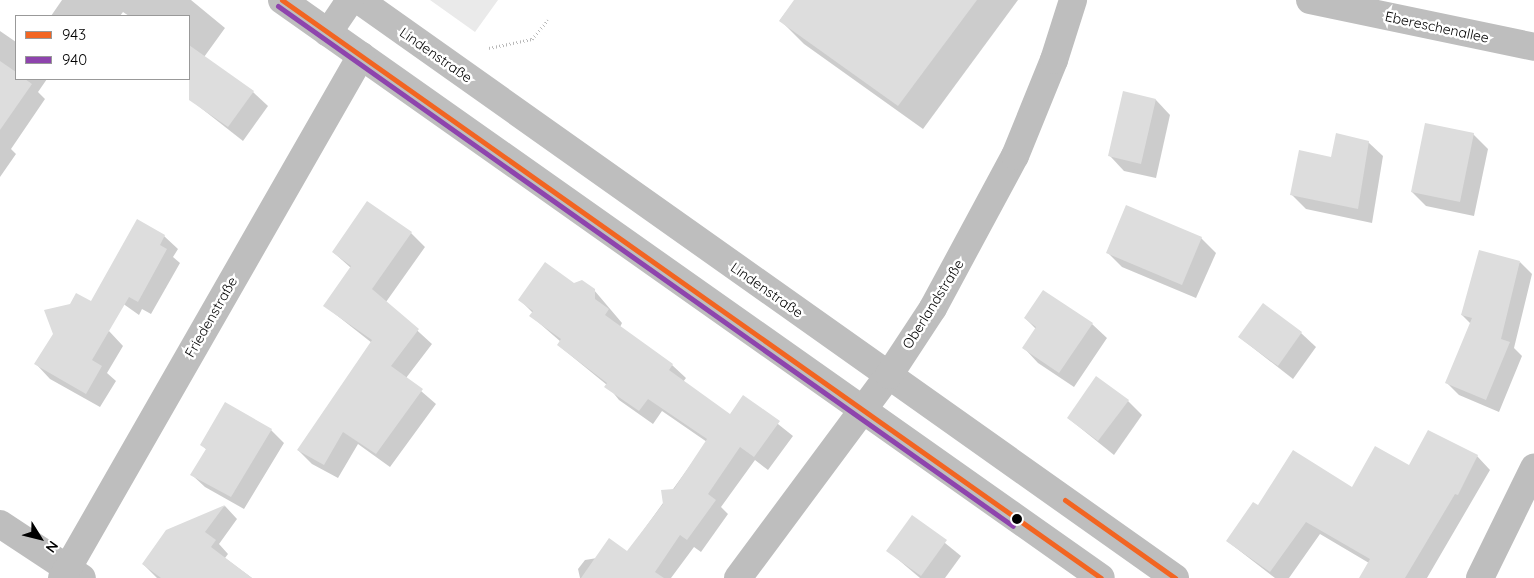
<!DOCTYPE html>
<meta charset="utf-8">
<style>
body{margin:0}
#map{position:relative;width:1534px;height:578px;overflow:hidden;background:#fff;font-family:Quicksand,sans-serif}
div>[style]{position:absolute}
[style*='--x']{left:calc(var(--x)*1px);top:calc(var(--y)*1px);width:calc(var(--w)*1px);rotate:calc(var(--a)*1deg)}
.green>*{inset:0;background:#eaeaea}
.shadow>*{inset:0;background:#0003}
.building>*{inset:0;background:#ddd}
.path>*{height:3px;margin-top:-1.5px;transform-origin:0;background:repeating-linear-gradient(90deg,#b8b8b8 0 1px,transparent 0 3.5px)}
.minor>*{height:28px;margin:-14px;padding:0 14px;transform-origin:14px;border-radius:14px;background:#bebebe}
.bus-1>*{height:5px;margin:-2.5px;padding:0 2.5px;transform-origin:2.5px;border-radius:2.5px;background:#f26522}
.bus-2>*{height:5px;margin:-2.5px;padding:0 2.5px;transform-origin:2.5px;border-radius:2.5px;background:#8e44ad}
.dots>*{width:14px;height:14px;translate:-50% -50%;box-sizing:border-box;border:2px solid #fff;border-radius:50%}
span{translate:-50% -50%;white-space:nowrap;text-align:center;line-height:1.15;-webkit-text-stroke:5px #fff;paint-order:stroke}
.street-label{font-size:14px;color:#000}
.legend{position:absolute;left:15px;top:15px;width:175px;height:65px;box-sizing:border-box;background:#fff;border:1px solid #999;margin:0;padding:6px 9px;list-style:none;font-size:15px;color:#000}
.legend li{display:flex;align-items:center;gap:10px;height:25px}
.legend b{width:25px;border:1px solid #999}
.north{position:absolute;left:15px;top:513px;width:50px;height:50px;-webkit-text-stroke:4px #fff;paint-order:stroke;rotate:126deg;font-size:14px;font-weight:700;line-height:20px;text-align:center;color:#000}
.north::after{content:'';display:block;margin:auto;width:18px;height:22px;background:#000;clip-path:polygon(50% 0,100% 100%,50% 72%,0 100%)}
</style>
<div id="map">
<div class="green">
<i style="clip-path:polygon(430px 0,498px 0,475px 32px)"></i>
</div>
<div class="shadow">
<i style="clip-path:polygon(62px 0,191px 0,225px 28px,199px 64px,189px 57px,189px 16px,129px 16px,123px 12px,120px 16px,51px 16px)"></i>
<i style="clip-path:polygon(795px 0,1018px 0,923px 129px,804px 44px,780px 20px)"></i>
<i style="clip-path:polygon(0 31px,16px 42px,16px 79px,47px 79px,38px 92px,45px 99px,11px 149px,16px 154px,0 177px)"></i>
<i style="clip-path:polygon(253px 92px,268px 106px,243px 141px,192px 101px)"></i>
<i style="clip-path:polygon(1124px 93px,1156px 100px,1170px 115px,1156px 178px,1124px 171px,1110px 156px)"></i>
<i style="clip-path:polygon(1473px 134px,1488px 149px,1474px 216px,1426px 206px,1412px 192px)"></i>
<i style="clip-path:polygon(1368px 142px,1383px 156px,1372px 223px,1306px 209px,1291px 194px,1332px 159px)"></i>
<i style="clip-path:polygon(411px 233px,425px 247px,386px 302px,432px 344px,406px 378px,436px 404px,390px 467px,358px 444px,338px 478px,312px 464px,298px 450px,372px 343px,325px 306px,351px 268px,333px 252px)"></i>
<i style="clip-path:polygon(164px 236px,178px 249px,173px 257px,180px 263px,151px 314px,142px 309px,139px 315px,115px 298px)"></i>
<i style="clip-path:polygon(1201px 238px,1216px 253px,1196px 298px,1122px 267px,1107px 252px)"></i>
<i style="clip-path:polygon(1520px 262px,1532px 274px,1514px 348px,1522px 356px,1499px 412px,1459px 395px,1447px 383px,1471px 324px,1462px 315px)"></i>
<i style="clip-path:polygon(574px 285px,594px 290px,622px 323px,620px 327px,672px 365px,686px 378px,683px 382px,730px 416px,744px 397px,793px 436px,768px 470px,755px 460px,721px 507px,728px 514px,701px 552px,694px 547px,671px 578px,580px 578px,578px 569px,585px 560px,627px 553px,707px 442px,662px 411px,653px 424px,619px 400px,607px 385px,558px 345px,561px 342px,531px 316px,533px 313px,520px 300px)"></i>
<i style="clip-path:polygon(1025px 318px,1092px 324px,1107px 338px,1074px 387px,1038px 363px,1024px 348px,1036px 329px)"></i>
<i style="clip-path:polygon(109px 331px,123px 346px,107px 373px,116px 381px,100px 407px,50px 379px,36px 364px)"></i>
<i style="clip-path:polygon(1301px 333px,1316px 347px,1293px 379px,1239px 337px)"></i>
<i style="clip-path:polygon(1128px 401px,1142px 415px,1114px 455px,1068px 418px)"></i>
<i style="clip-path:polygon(271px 430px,284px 443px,244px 509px,205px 487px,192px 475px,207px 450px,202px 445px)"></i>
<i style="clip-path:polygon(1477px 456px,1490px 470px,1427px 578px,1360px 578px,1369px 563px,1320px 534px,1289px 578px,1275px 578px,1227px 541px,1259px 507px,1352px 488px,1410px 466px)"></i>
<i style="clip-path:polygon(225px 506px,237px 519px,219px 544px,228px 554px,225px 558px,252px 578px,157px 578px,143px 564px,167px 531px)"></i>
<i style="clip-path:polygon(913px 517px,961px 556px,945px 578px,920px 578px,888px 551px)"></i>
</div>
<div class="building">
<i style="clip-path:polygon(794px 0,977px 0,898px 106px,779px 21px)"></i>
<i style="clip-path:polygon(189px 45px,254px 91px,228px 127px,189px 100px)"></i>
<i style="clip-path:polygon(0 61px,16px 72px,16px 79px,25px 79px,32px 84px,0 130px)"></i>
<i style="clip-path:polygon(1123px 91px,1156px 99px,1141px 164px,1108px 156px)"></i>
<i style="clip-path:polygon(1425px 123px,1474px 133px,1460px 202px,1411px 192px)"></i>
<i style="clip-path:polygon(1336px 133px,1369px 141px,1358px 209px,1290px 195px,1299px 150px,1331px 157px)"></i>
<i style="clip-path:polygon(367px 201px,412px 232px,372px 289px,419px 329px,391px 366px,423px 389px,376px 454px,343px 432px,324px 465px,297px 450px,372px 340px,323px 306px,351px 266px,332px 252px)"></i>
<i style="clip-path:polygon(1126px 205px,1202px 237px,1182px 285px,1106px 253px)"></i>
<i style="clip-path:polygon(137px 219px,165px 235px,160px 245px,167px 249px,138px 302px,129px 297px,92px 360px,102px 366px,86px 394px,34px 364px,53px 334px,44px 310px,70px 304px,76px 293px,91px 301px)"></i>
<i style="clip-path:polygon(1479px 250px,1520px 261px,1501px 339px,1510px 342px,1486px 400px,1445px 383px,1472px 318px,1461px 315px)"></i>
<i style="clip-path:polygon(545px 262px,574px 283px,582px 280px,595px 289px,595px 299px,609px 309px,605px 315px,673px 364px,669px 370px,730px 414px,743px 395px,780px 421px,754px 457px,740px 447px,708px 494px,716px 500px,687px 540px,680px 535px,655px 572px,664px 578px,581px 578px,609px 538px,627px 551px,663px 504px,661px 490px,674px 489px,707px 439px,648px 399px,639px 411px,604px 387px,607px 383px,557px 345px,561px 339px,529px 316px,533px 311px,518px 300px)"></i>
<i style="clip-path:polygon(1043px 290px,1093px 323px,1059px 373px,1022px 348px,1036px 327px,1024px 318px)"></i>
<i style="clip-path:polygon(1263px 303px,1302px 332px,1278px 366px,1238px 337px)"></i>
<i style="clip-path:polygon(1096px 376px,1129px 400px,1098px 441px,1067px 418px)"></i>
<i style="clip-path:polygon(225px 402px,272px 429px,231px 497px,190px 475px,206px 449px,200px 445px)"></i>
<i style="clip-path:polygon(1428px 430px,1478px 455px,1458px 495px,1455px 494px,1405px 578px,1359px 578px,1370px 559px,1306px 522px,1270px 572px,1226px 541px,1253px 502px,1258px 505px,1293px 450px,1352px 487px,1375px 446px,1409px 465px)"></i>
<i style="clip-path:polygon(225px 505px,205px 532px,216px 540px,211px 547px,252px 578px,161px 578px,142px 564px,166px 530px)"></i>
<i style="clip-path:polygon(912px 515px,947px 540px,921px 576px,886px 551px)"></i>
</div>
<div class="path">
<i style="--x:489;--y:48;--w:44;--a:-11.8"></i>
<i style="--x:532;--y:39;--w:25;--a:-50"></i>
</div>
<div class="minor">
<i style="--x:282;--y:0;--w:1002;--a:35.21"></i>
<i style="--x:359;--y:0;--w:1000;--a:35.31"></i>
<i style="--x:1310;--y:0;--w:229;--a:11.8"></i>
<i style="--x:328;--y:33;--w:40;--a:-56"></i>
<i style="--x:0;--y:524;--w:98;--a:33.4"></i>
<i style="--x:62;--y:578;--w:602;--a:-60.2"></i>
<i style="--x:738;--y:578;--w:253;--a:-53.4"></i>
<i style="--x:889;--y:375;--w:80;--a:-56.7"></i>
<i style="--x:933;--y:308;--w:173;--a:-61.7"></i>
<i style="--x:1015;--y:156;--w:104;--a:-67.9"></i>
<i style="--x:1054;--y:60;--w:63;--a:-72.4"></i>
<i style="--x:1480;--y:578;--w:123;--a:-63.9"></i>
</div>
<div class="bus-1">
<i style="--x:282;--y:0;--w:1002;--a:35.21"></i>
<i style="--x:1065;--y:500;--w:135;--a:35.3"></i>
</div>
<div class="bus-2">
<i style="--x:278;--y:6;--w:900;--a:35.28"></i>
</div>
<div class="dots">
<i style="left:1017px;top:519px;background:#000"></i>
</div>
<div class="street-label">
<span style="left:1437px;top:27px;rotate:12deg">Ebereschenallee</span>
<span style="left:436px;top:55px;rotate:35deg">Lindenstraße</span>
<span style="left:767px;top:290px;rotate:35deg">Lindenstraße</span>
<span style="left:933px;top:304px;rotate:-58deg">Oberlandstraße</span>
<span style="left:211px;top:317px;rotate:-60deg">Friedenstraße</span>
</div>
<ul class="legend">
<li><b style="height:6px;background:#f26522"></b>943</li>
<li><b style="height:6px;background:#8e44ad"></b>940</li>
</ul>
<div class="north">N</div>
</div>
